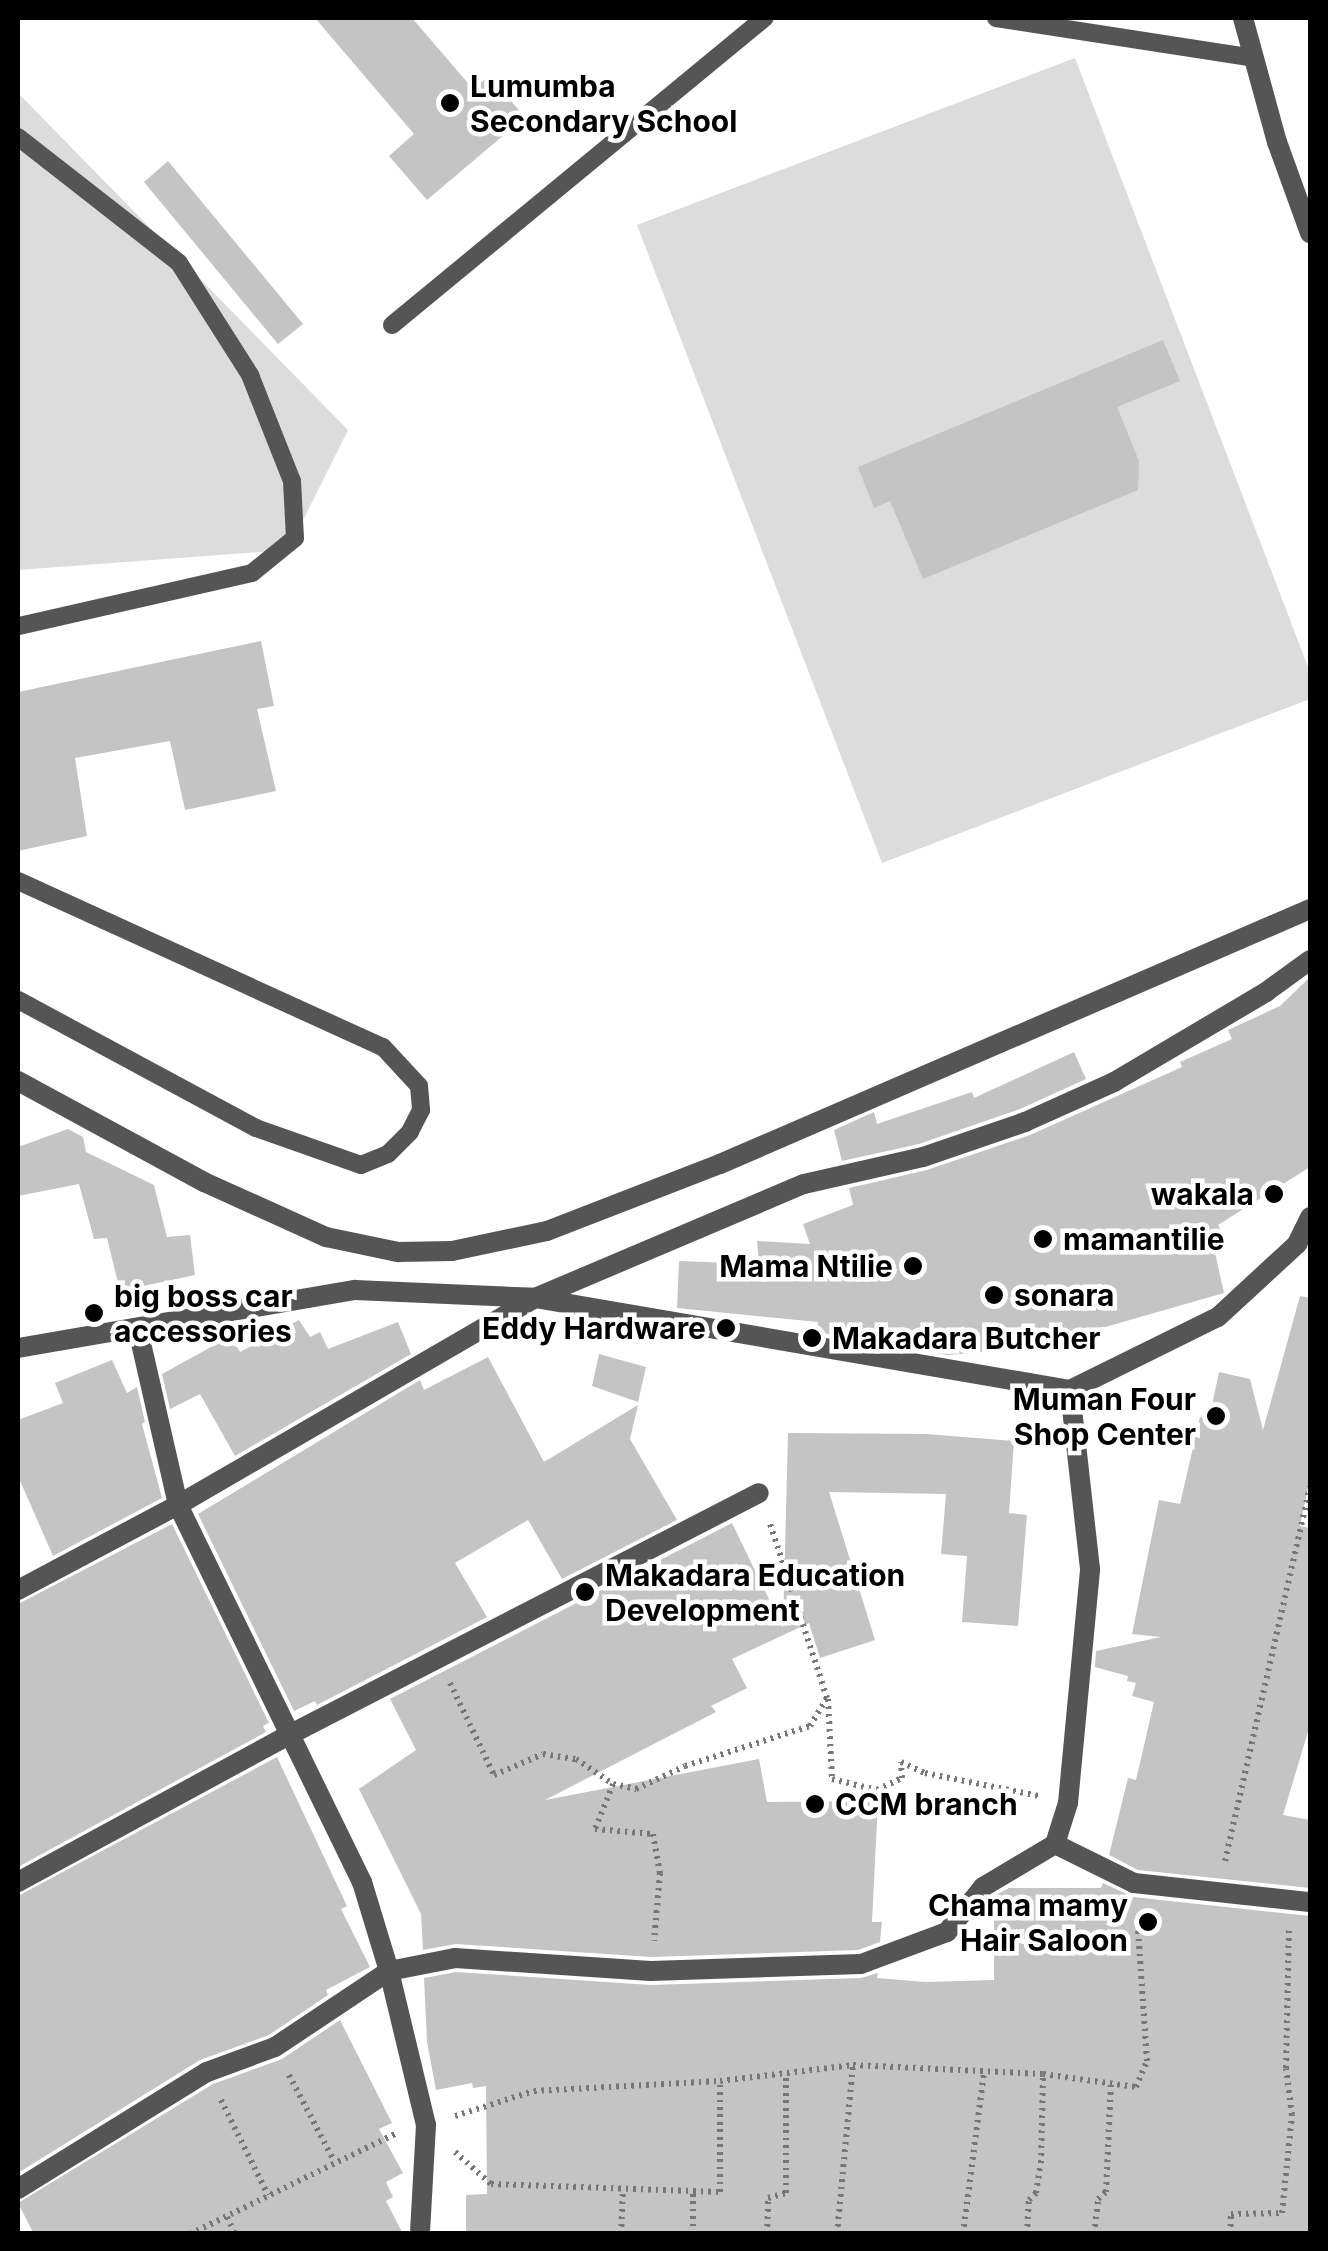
<!DOCTYPE html>
<style>
body{margin:0}
#map{position:relative;width:1328px;height:2251px;overflow:hidden;background:#fff;font-family:Inter,sans-serif}
div>[style]{position:absolute}
[style*='--x']{left:calc(var(--x)*1px);top:calc(var(--y)*1px);width:calc(var(--w)*1px);rotate:calc(var(--a)*1deg)}
.green>*{inset:0;background:#dcdcdc}
.building>*{inset:0;background:#c4c4c4}
.path>*{height:6px;margin-top:-3px;transform-origin:0;background:repeating-linear-gradient(90deg,#777 0 2.5px,transparent 0 7.5px)}
.service>*{height:18px;margin:-9px;padding:0 9px;transform-origin:9px;border-radius:9px;background:#555}
.minor>*{height:20px;margin:-10px;padding:0 10px;transform-origin:10px;border-radius:10px;background:#555}
.dots>*{width:28px;height:28px;translate:-50% -50%;box-sizing:border-box;border:5px solid #fff;border-radius:50%}
span{translate:-50% -50%;white-space:nowrap;text-align:center;line-height:1.15;-webkit-text-stroke:9px #fff;paint-order:stroke}
.poi-label{font-size:30px;color:#000;font-weight:700}
.left{translate:0 -50%;text-align:left}
.right{translate:-100% -50%;text-align:right}
.frame{position:absolute;inset:0;border:20px solid #000;pointer-events:none}
</style>
<div id="map">
<div class="green">
<i style="clip-path:polygon(1075px 58px,1310px 672px,1310px 699px,882px 863px,637px 225px)"></i>
<i style="clip-path:polygon(18px 93px,348px 430px,288px 550px,18px 570px)"></i>
</div>
<div class="building">
<i style="clip-path:polygon(315px 18px,412px 18px,473px 89px,489px 76px,525px 117px,427px 200px,389px 156px,414px 134px)"></i>
<i style="clip-path:polygon(168px 161px,303px 324px,278px 344px,144px 182px)"></i>
<i style="clip-path:polygon(1163px 340px,1180px 381px,1117px 407px,1139px 461px,1138px 490px,923px 579px,890px 501px,874px 508px,858px 467px)"></i>
<i style="clip-path:polygon(261px 641px,274px 706px,257px 709px,276px 791px,185px 810px,170px 741px,75px 758px,87px 836px,18px 851px,18px 692px)"></i>
<i style="clip-path:polygon(1310px 977px,1310px 1167px,1218px 1225px,1227px 1241px,1214px 1248px,1224px 1293px,1032px 1348px,947px 1355px,817px 1332px,818px 1322px,677px 1308px,679px 1261px,759px 1264px,757px 1241px,810px 1244px,803px 1224px,853px 1205px,849px 1188px,927px 1170px,1030px 1135px,1182px 1067px,1180px 1062px,1232px 1039px,1228px 1030px,1280px 1006px)"></i>
<i style="clip-path:polygon(1074px 1052px,1086px 1079px,1020px 1109px,919px 1144px,842px 1161px,834px 1130px,874px 1112px,877px 1124px,972px 1092px,974px 1098px)"></i>
<i style="clip-path:polygon(68px 1129px,83px 1137px,86px 1152px,154px 1185px,167px 1237px,190px 1235px,195px 1275px,120px 1291px,107px 1238px,94px 1239px,79px 1184px,18px 1196px,18px 1147px)"></i>
<i style="clip-path:polygon(1300px 1296px,1310px 1298px,1310px 1478px,1300px 1526px,1310px 1528px,1310px 1725px,1283px 1815px,1310px 1820px,1310px 1888px,1138px 1870px,1109px 1855px,1128px 1778px,1136px 1780px,1154px 1702px,1132px 1696px,1136px 1683px,1127px 1681px,1128px 1676px,1095px 1667px,1096px 1651px,1161px 1637px,1132px 1634px,1159px 1500px,1180px 1504px,1200px 1417px,1209px 1419px,1219px 1372px,1250px 1379px,1263px 1430px)"></i>
<i style="clip-path:polygon(299px 1320px,310px 1337px,320px 1332px,328px 1349px,398px 1322px,411px 1354px,235px 1456px,200px 1394px,170px 1409px,162px 1374px,231px 1336px,240px 1352px)"></i>
<i style="clip-path:polygon(599px 1354px,646px 1367px,638px 1402px,592px 1386px)"></i>
<i style="clip-path:polygon(488px 1357px,544px 1462px,638px 1405px,630px 1439px,677px 1520px,562px 1579px,528px 1520px,455px 1563px,487px 1617px,317px 1705px,315px 1701px,294px 1711px,198px 1514px,420px 1380px,424px 1390px)"></i>
<i style="clip-path:polygon(112px 1360px,127px 1393px,137px 1387px,145px 1422px,142px 1424px,162px 1498px,53px 1556px,18px 1476px,18px 1420px,63px 1403px,55px 1383px)"></i>
<i style="clip-path:polygon(788px 1433px,926px 1434px,1014px 1441px,1009px 1513px,1027px 1515px,1018px 1626px,962px 1622px,967px 1556px,941px 1554px,946px 1494px,829px 1492px,875px 1640px,820px 1658px,809px 1623px,732px 1659px,747px 1688px,711px 1706px,716px 1712px,545px 1800px,759px 1759px,767px 1802px,878px 1801px,872px 1922px,882px 1922px,880px 1942px,858px 1950px,651px 1957px,456px 1944px,423px 1950px,421px 1914px,359px 1789px,416px 1750px,390px 1699px,732px 1523px,783px 1628px)"></i>
<i style="clip-path:polygon(172px 1524px,269px 1723px,263px 1726px,266px 1732px,18px 1867px,18px 1604px)"></i>
<i style="clip-path:polygon(277px 1757px,347px 1906px,341px 1909px,370px 1967px,326px 1990px,328px 1995px,269px 2035px,200px 2060px,18px 2173px,18px 1896px)"></i>
<i style="clip-path:polygon(1103px 1883px,1133px 1897px,1310px 1916px,1310px 2234px,466px 2234px,466px 2195px,487px 2194px,486px 2086px,473px 2088px,472px 2083px,436px 2090px,427px 2042px,424px 1978px,456px 1972px,651px 1985px,861px 1978px,878px 1973px,877px 1978px,925px 1982px,994px 1980px,994px 1896px,1009px 1888px,1101px 1888px)"></i>
<i style="clip-path:polygon(340px 2020px,392px 2123px,379px 2129px,403px 2173px,386px 2182px,393px 2197px,386px 2201px,403px 2234px,34px 2234px,18px 2203px,213px 2084px,282px 2059px)"></i>
</div>
<div class="path">
<i style="--x:450;--y:1683;--w:102;--a:64.4"></i>
<i style="--x:494;--y:1775;--w:53;--a:-23.2"></i>
<i style="--x:543;--y:1754;--w:33;--a:9"></i>
<i style="--x:576;--y:1759;--w:45;--a:34"></i>
<i style="--x:613;--y:1784;--w:48;--a:111.8"></i>
<i style="--x:595;--y:1829;--w:58;--a:4.9"></i>
<i style="--x:653;--y:1834;--w:40;--a:80"></i>
<i style="--x:660;--y:1873;--w:68;--a:95"></i>
<i style="--x:828;--y:1699;--w:80;--a:87.1"></i>
<i style="--x:832;--y:1779;--w:46;--a:13.7"></i>
<i style="--x:877;--y:1790;--w:28;--a:-26"></i>
<i style="--x:902;--y:1778;--w:16;--a:-94"></i>
<i style="--x:901;--y:1762;--w:26;--a:25"></i>
<i style="--x:925;--y:1773;--w:116;--a:11.4"></i>
<i style="--x:613;--y:1784;--w:24;--a:12"></i>
<i style="--x:636;--y:1789;--w:54;--a:-25.1"></i>
<i style="--x:685;--y:1766;--w:131;--a:-17.7"></i>
<i style="--x:810;--y:1726;--w:33;--a:-59"></i>
<i style="--x:827;--y:1698;--w:186;--a:-108.1"></i>
<i style="--x:1225;--y:1861;--w:384;--a:-77.2"></i>
<i style="--x:289;--y:2075;--w:97;--a:62.4"></i>
<i style="--x:221;--y:2100;--w:106;--a:63.7"></i>
<i style="--x:455;--y:2116;--w:83;--a:-17.6"></i>
<i style="--x:534;--y:2091;--w:186;--a:-3.1"></i>
<i style="--x:720;--y:2081;--w:134;--a:-6.9"></i>
<i style="--x:853;--y:2065;--w:190;--a:2.7"></i>
<i style="--x:1043;--y:2074;--w:94;--a:8"></i>
<i style="--x:1136;--y:2087;--w:28;--a:-67"></i>
<i style="--x:1147;--y:2061;--w:147;--a:-93.9"></i>
<i style="--x:455;--y:2152;--w:48;--a:41.6"></i>
<i style="--x:491;--y:2184;--w:229;--a:2"></i>
<i style="--x:720;--y:2192;--w:111;--a:-90"></i>
<i style="--x:227;--y:2217;--w:19;--a:65"></i>
<i style="--x:190;--y:2234;--w:228;--a:-26"></i>
<i style="--x:621;--y:2234;--w:45;--a:-87.5"></i>
<i style="--x:693;--y:2234;--w:41;--a:-90"></i>
<i style="--x:767;--y:2234;--w:36;--a:-88"></i>
<i style="--x:768;--y:2198;--w:19;--a:-16"></i>
<i style="--x:786;--y:2193;--w:118;--a:-90"></i>
<i style="--x:837;--y:2234;--w:170;--a:-84.6"></i>
<i style="--x:963;--y:2234;--w:163;--a:-82.6"></i>
<i style="--x:1027;--y:2234;--w:34;--a:-87"></i>
<i style="--x:1029;--y:2200;--w:10;--a:-45"></i>
<i style="--x:1036;--y:2193;--w:30;--a:-81"></i>
<i style="--x:1041;--y:2163;--w:89;--a:-88.7"></i>
<i style="--x:1094;--y:2234;--w:35;--a:-83"></i>
<i style="--x:1098;--y:2199;--w:11;--a:-41"></i>
<i style="--x:1106;--y:2192;--w:109;--a:-87.4"></i>
<i style="--x:1230;--y:2234;--w:20;--a:-87"></i>
<i style="--x:1231;--y:2214;--w:51;--a:-1.1"></i>
<i style="--x:1282;--y:2213;--w:99;--a:-84.2"></i>
<i style="--x:1292;--y:2115;--w:47;--a:-97.3"></i>
<i style="--x:1286;--y:2068;--w:138;--a:-88.8"></i>
</div>
<div class="service">
<i style="--x:996;--y:18;--w:261;--a:8.8"></i>
<i style="--x:18;--y:137;--w:204;--a:38"></i>
<i style="--x:179;--y:263;--w:133;--a:57.6"></i>
<i style="--x:250;--y:375;--w:114;--a:68.4"></i>
<i style="--x:292;--y:481;--w:57;--a:87"></i>
<i style="--x:295;--y:538;--w:55;--a:140.9"></i>
<i style="--x:252;--y:573;--w:240;--a:167.2"></i>
<i style="--x:392;--y:325;--w:483;--a:-39.5"></i>
<i style="--x:18;--y:881;--w:401;--a:24.5"></i>
<i style="--x:383;--y:1047;--w:53;--a:47.3"></i>
<i style="--x:419;--y:1086;--w:24;--a:85"></i>
<i style="--x:421;--y:1110;--w:25;--a:117"></i>
<i style="--x:410;--y:1132;--w:31;--a:135"></i>
<i style="--x:388;--y:1154;--w:29;--a:158"></i>
<i style="--x:361;--y:1165;--w:111;--a:-160.6"></i>
<i style="--x:256;--y:1128;--w:270;--a:-151.7"></i>
</div>
<div class="minor">
<i style="--x:1243;--y:18;--w:129;--a:74.7"></i>
<i style="--x:1277;--y:142;--w:97;--a:70.1"></i>
<i style="--x:18;--y:1081;--w:212;--a:28.5"></i>
<i style="--x:204;--y:1182;--w:134;--a:24.3"></i>
<i style="--x:326;--y:1237;--w:74;--a:11.8"></i>
<i style="--x:398;--y:1252;--w:54;--a:-1.1"></i>
<i style="--x:452;--y:1251;--w:97;--a:-11.9"></i>
<i style="--x:547;--y:1231;--w:186;--a:-21.2"></i>
<i style="--x:720;--y:1164;--w:643;--a:-23.37"></i>
<i style="--x:138;--y:1330;--w:180;--a:77.1"></i>
<i style="--x:178;--y:1505;--w:420;--a:64"></i>
<i style="--x:362;--y:1882;--w:93;--a:73.1"></i>
<i style="--x:389;--y:1971;--w:158;--a:76.5"></i>
<i style="--x:426;--y:2125;--w:109;--a:93.2"></i>
<i style="--x:18;--y:1348;--w:342;--a:-9.8"></i>
<i style="--x:355;--y:1290;--w:180;--a:2.5"></i>
<i style="--x:535;--y:1298;--w:543;--a:9.76"></i>
<i style="--x:1070;--y:1390;--w:165;--a:-26.3"></i>
<i style="--x:1218;--y:1317;--w:108;--a:-42.7"></i>
<i style="--x:1297;--y:1244;--w:30;--a:-64"></i>
<i style="--x:18;--y:1590;--w:181;--a:-28"></i>
<i style="--x:178;--y:1505;--w:413;--a:-30.1"></i>
<i style="--x:535;--y:1298;--w:292;--a:-23"></i>
<i style="--x:804;--y:1184;--w:122;--a:-12.8"></i>
<i style="--x:923;--y:1157;--w:108;--a:-18.9"></i>
<i style="--x:1025;--y:1122;--w:98;--a:-24.2"></i>
<i style="--x:1114;--y:1082;--w:177;--a:-30.6"></i>
<i style="--x:1266;--y:992;--w:54;--a:-36"></i>
<i style="--x:1055;--y:1844;--w:88;--a:26.3"></i>
<i style="--x:1134;--y:1883;--w:177;--a:6.2"></i>
<i style="--x:18;--y:1882;--w:311;--a:-28.5"></i>
<i style="--x:291;--y:1734;--w:526;--a:-27.25"></i>
<i style="--x:18;--y:2189;--w:222;--a:-31.8"></i>
<i style="--x:207;--y:2072;--w:72;--a:-20.2"></i>
<i style="--x:275;--y:2047;--w:137;--a:-33.7"></i>
<i style="--x:389;--y:1971;--w:67;--a:-11.1"></i>
<i style="--x:455;--y:1958;--w:196;--a:3.8"></i>
<i style="--x:651;--y:1971;--w:210;--a:-1.9"></i>
<i style="--x:861;--y:1964;--w:92;--a:-20.4"></i>
<i style="--x:947;--y:1932;--w:58;--a:-51.3"></i>
<i style="--x:983;--y:1887;--w:84;--a:-30.8"></i>
<i style="--x:1055;--y:1844;--w:43;--a:-72.4"></i>
<i style="--x:1068;--y:1803;--w:235;--a:-84.6"></i>
<i style="--x:1090;--y:1569;--w:180;--a:-96.4"></i>
</div>
<div class="dots">
<i style="left:450px;top:103px;background:#000"></i>
<i style="left:1274px;top:1194px;background:#000"></i>
<i style="left:1043px;top:1239px;background:#000"></i>
<i style="left:913px;top:1266px;background:#000"></i>
<i style="left:994px;top:1295px;background:#000"></i>
<i style="left:94px;top:1313px;background:#000"></i>
<i style="left:726px;top:1328px;background:#000"></i>
<i style="left:812px;top:1338px;background:#000"></i>
<i style="left:1216px;top:1416px;background:#000"></i>
<i style="left:585px;top:1592px;background:#000"></i>
<i style="left:815px;top:1804px;background:#000"></i>
<i style="left:1148px;top:1922px;background:#000"></i>
</div>
<div class="poi-label">
<span class="left" style="left:470px;top:103px">Lumumba<br>Secondary School</span>
<span class="right" style="left:1254px;top:1194px">wakala</span>
<span class="left" style="left:1063px;top:1239px">mamantilie</span>
<span class="right" style="left:893px;top:1266px">Mama Ntilie</span>
<span class="left" style="left:1014px;top:1295px">sonara</span>
<span class="left" style="left:114px;top:1313px">big boss car<br>accessories</span>
<span class="right" style="left:706px;top:1328px">Eddy Hardware</span>
<span class="left" style="left:832px;top:1338px">Makadara Butcher</span>
<span class="right" style="left:1196px;top:1416px">Muman Four<br>Shop Center</span>
<span class="left" style="left:605px;top:1592px">Makadara Education<br>Development</span>
<span class="left" style="left:835px;top:1804px">CCM branch</span>
<span class="right" style="left:1128px;top:1922px">Chama mamy<br>Hair Saloon</span>
</div>
<div class="frame"></div>
</div>
